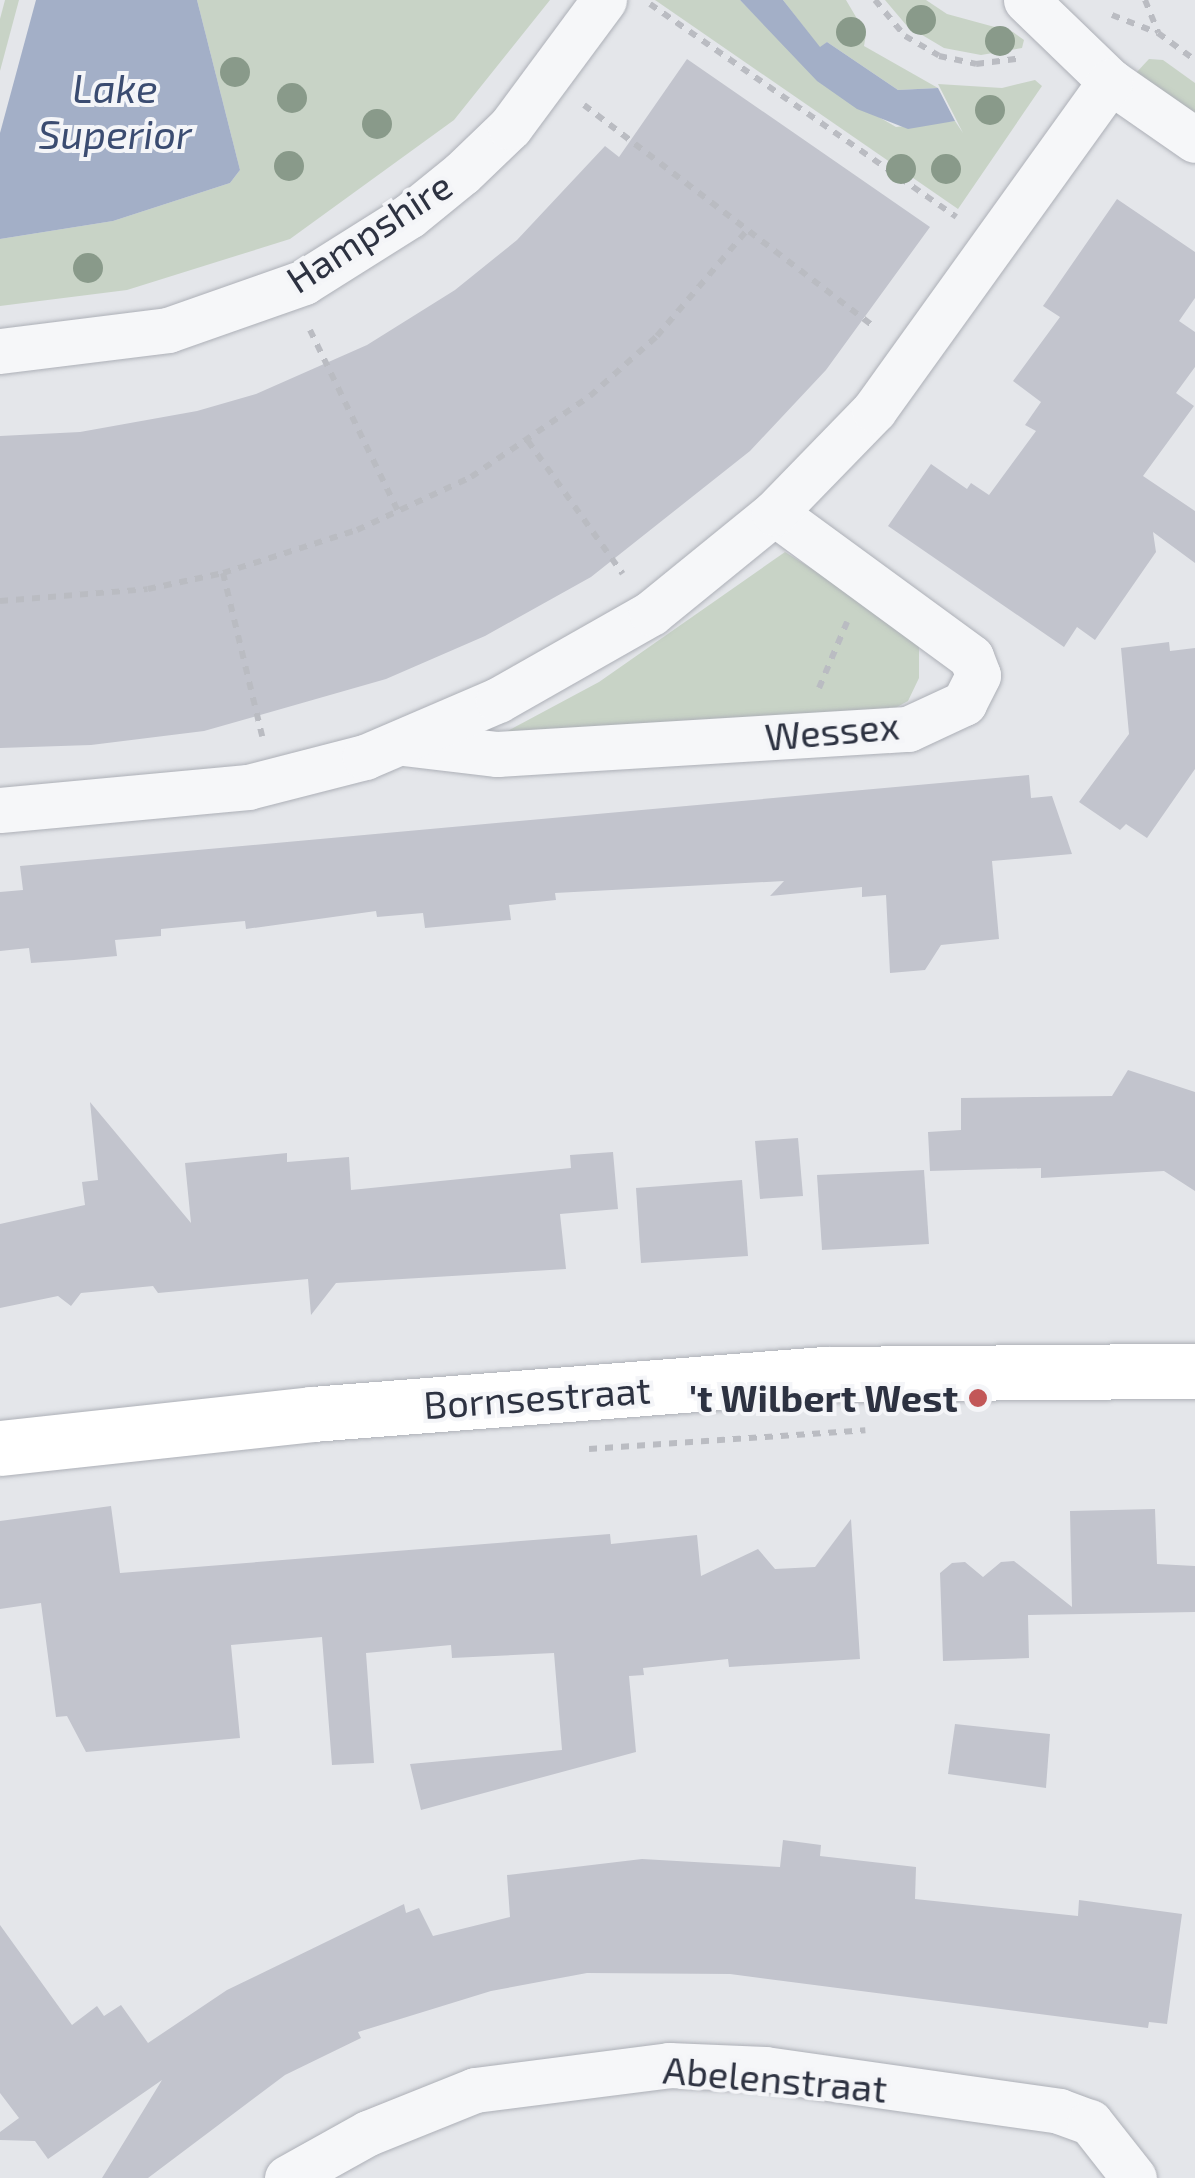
<!DOCTYPE html>
<style>
body{margin:0}
#map{position:relative;width:1195px;height:2178px;overflow:hidden;background:#e4e6ea;font-family:"Exo 2",sans-serif}
div>[style]{position:absolute}
[style*='--x']{left:calc(var(--x)*1px);top:calc(var(--y)*1px);width:calc(var(--w)*1px);rotate:calc(var(--a)*1deg)}
.green>*{inset:0;background:#c8d3c6}
.water>*{inset:0;background:#a3afc7}
.building>*{inset:0;background:#c2c4cd}
.path>*{height:6px;margin-top:-3px;transform-origin:0;background:repeating-linear-gradient(90deg,#babcc2 0 8px,transparent 0 16px)}
.roads{filter:drop-shadow(0 0 2px #adb0b7) drop-shadow(0 0 2px #adb0b7)}
.street>*{height:45px;margin:-22.5px;padding:0 22.5px;transform-origin:22.5px;border-radius:22.5px;background:#f6f7f9}
.secondary>*{height:55px;margin:-27.5px;padding:0 27.5px;transform-origin:27.5px;border-radius:27.5px;background:#fff}
.trees>*{width:30px;height:30px;margin:-15px;border-radius:50%;background:#899a8a}
.dots>*{width:28px;height:28px;translate:-50% -50%;box-sizing:border-box;border:5px solid #f4f5f8;border-radius:50%}
span{translate:-50% -50%;white-space:nowrap;text-align:center;line-height:1.15;-webkit-text-stroke:8px #f4f5f8;paint-order:stroke}
.street-label{font-size:38px;color:#2d3241}
.poi-label{font-size:38px;color:#2d3241;font-weight:700}
.right{translate:-100% -50%;text-align:right}
.water-label{font-size:40px;color:#3b4c71;font-style:italic}
</style>
<div id="map">
<div class="green">
<i style="clip-path:polygon(5px 0,19px 0,0 71px,0 19px)"></i>
<i style="clip-path:polygon(197px 0,550px 0,454px 120px,290px 239px,127px 290px,0 306px,0 239px,113px 221px,230px 183px,240px 170px)"></i>
<i style="clip-path:polygon(655px 0,740px 0,822px 84px,896px 127px,955px 121px,963px 133px,938px 84px,1002px 88px,1035px 80px,1042px 86px,958px 209px)"></i>
<i style="clip-path:polygon(783px 0,846px 0,866px 34px,864px 46px,938px 88px,898px 90px,827px 42px,820px 48px)"></i>
<i style="clip-path:polygon(885px 0,926px 0,947px 14px,1013px 32px,1024px 40px,1022px 48px,981px 55px,944px 48px,907px 26px)"></i>
<i style="clip-path:polygon(1149px 59px,1163px 60px,1195px 83px,1195px 116px,1135px 74px)"></i>
<i style="clip-path:polygon(785px 552px,904px 626px,919px 644px,919px 678px,908px 701px,888px 712px,502px 734px,599px 682px)"></i>
</div>
<div class="water">
<i style="clip-path:polygon(36px 0,197px 0,240px 170px,230px 183px,113px 221px,0 239px,0 133px)"></i>
<i style="clip-path:polygon(740px 0,783px 0,820px 47px,827px 42px,898px 90px,938px 88px,955px 121px,908px 129px,857px 109px,817px 81px)"></i>
</div>
<div class="building">
<i style="clip-path:polygon(687px 59px,930px 227px,826px 370px,750px 451px,591px 577px,485px 636px,386px 679px,204px 731px,91px 745px,0 748px,0 436px,80px 432px,197px 411px,256px 394px,367px 345px,455px 290px,517px 240px,605px 146px,619px 157px)"></i>
<i style="clip-path:polygon(1117px 199px,1195px 252px,1195px 298px,1179px 321px,1195px 332px,1195px 367px,1176px 393px,1194px 406px,1143px 476px,1195px 511px,1195px 563px,1153px 532px,1156px 552px,1095px 640px,1077px 627px,1064px 647px,888px 526px,931px 464px,967px 489px,971px 483px,989px 495px,1036px 431px,1025px 425px,1041px 402px,1013px 381px,1060px 317px,1043px 306px)"></i>
<i style="clip-path:polygon(1169px 642px,1170px 651px,1195px 648px,1195px 769px,1147px 838px,1126px 824px,1120px 830px,1079px 802px,1129px 734px,1121px 648px)"></i>
<i style="clip-path:polygon(1029px 775px,1031px 798px,1052px 796px,1072px 854px,992px 861px,999px 939px,941px 945px,925px 970px,890px 973px,886px 895px,862px 897px,862px 887px,770px 896px,784px 881px,555px 893px,556px 900px,509px 905px,511px 920px,425px 928px,423px 913px,377px 917px,376px 911px,246px 929px,245px 921px,161px 929px,161px 936px,115px 940px,117px 956px,74px 960px,31px 963px,29px 948px,0 951px,0 892px,23px 890px,20px 866px)"></i>
<i style="clip-path:polygon(1128px 1070px,1195px 1092px,1195px 1191px,1164px 1171px,1041px 1178px,1041px 1168px,930px 1171px,928px 1132px,961px 1130px,961px 1098px,1112px 1096px)"></i>
<i style="clip-path:polygon(90px 1102px,191px 1223px,185px 1163px,287px 1153px,287px 1162px,349px 1157px,351px 1190px,571px 1168px,570px 1155px,613px 1152px,618px 1209px,560px 1214px,566px 1269px,336px 1283px,311px 1315px,308px 1279px,158px 1293px,153px 1286px,81px 1293px,71px 1306px,58px 1296px,0 1308px,0 1224px,85px 1205px,82px 1182px,98px 1180px)"></i>
<i style="clip-path:polygon(798px 1138px,803px 1196px,760px 1199px,755px 1141px)"></i>
<i style="clip-path:polygon(924px 1170px,929px 1244px,822px 1250px,817px 1175px)"></i>
<i style="clip-path:polygon(742px 1180px,748px 1256px,641px 1263px,636px 1188px)"></i>
<i style="clip-path:polygon(111px 1506px,120px 1573px,610px 1534px,611px 1544px,697px 1535px,701px 1576px,758px 1549px,775px 1569px,815px 1567px,851px 1519px,860px 1659px,729px 1667px,728px 1659px,643px 1668px,644px 1675px,629px 1676px,636px 1752px,421px 1810px,410px 1764px,562px 1750px,554px 1653px,452px 1658px,451px 1645px,366px 1653px,374px 1763px,332px 1765px,322px 1637px,231px 1645px,240px 1738px,86px 1752px,67px 1716px,56px 1717px,41px 1603px,0 1609px,0 1521px)"></i>
<i style="clip-path:polygon(1155px 1509px,1157px 1564px,1195px 1566px,1195px 1612px,1028px 1615px,1029px 1658px,943px 1661px,940px 1573px,952px 1563px,965px 1562px,983px 1577px,1001px 1562px,1014px 1561px,1072px 1607px,1070px 1511px)"></i>
<i style="clip-path:polygon(955px 1724px,1050px 1734px,1046px 1788px,948px 1774px)"></i>
<i style="clip-path:polygon(783px 1840px,821px 1845px,820px 1856px,916px 1867px,915px 1899px,1078px 1916px,1079px 1900px,1182px 1914px,1167px 2024px,1149px 2022px,1148px 2028px,730px 1974px,587px 1973px,491px 1991px,358px 2032px,361px 2038px,285px 2075px,148px 2178px,102px 2178px,162px 2080px,48px 2159px,35px 2141px,0 2140px,0 2132px,19px 2118px,0 2093px,0 1925px,72px 2025px,97px 2006px,104px 2016px,121px 2005px,148px 2043px,227px 1990px,404px 1904px,406px 1913px,419px 1908px,433px 1936px,510px 1917px,507px 1875px,642px 1859px,780px 1867px)"></i>
</div>
<div class="path">
<i style="--x:875;--y:0;--w:47;--a:50.2"></i>
<i style="--x:905;--y:36;--w:39;--a:30"></i>
<i style="--x:939;--y:56;--w:38;--a:12"></i>
<i style="--x:976;--y:64;--w:47;--a:-7.3"></i>
<i style="--x:1145;--y:0;--w:35;--a:68"></i>
<i style="--x:650;--y:4;--w:373;--a:34.8"></i>
<i style="--x:1112;--y:15;--w:49;--a:21.4"></i>
<i style="--x:1158;--y:33;--w:46;--a:36.1"></i>
<i style="--x:584;--y:105;--w:367;--a:37.4"></i>
<i style="--x:310;--y:330;--w:203;--a:64.1"></i>
<i style="--x:528;--y:441;--w:163;--a:54.5"></i>
<i style="--x:223;--y:573;--w:168;--a:76.5"></i>
<i style="--x:0;--y:601;--w:148;--a:-4.6"></i>
<i style="--x:148;--y:589;--w:77;--a:-12"></i>
<i style="--x:223;--y:573;--w:141;--a:-17.8"></i>
<i style="--x:357;--y:530;--w:126;--a:-24.9"></i>
<i style="--x:471;--y:477;--w:144;--a:-34.2"></i>
<i style="--x:590;--y:396;--w:90;--a:-41.8"></i>
<i style="--x:657;--y:336;--w:140;--a:-49.6"></i>
<i style="--x:819;--y:688;--w:72;--a:-67"></i>
<i style="--x:589;--y:1449;--w:277;--a:-3.9"></i>
</div>
<div class="roads">
<div class="street">
<i style="--x:1026;--y:0;--w:117;--a:44"></i>
<i style="--x:1110;--y:81;--w:103;--a:34.8"></i>
<i style="--x:0;--y:351;--w:169;--a:-7.1"></i>
<i style="--x:168;--y:330;--w:144;--a:-19.4"></i>
<i style="--x:304;--y:282;--w:124;--a:-32.2"></i>
<i style="--x:409;--y:216;--w:68;--a:-39.1"></i>
<i style="--x:462;--y:173;--w:66;--a:-43.8"></i>
<i style="--x:510;--y:127;--w:158;--a:-53.5"></i>
<i style="--x:403;--y:743;--w:95;--a:6.7"></i>
<i style="--x:497;--y:754;--w:412;--a:-3.5"></i>
<i style="--x:908;--y:729;--w:62;--a:-24.9"></i>
<i style="--x:964;--y:703;--w:31;--a:-63"></i>
<i style="--x:978;--y:675;--w:19;--a:-111"></i>
<i style="--x:971;--y:657;--w:244;--a:-143.8"></i>
<i style="--x:0;--y:810;--w:249;--a:-5.3"></i>
<i style="--x:248;--y:787;--w:121;--a:-14.4"></i>
<i style="--x:365;--y:757;--w:145;--a:-23.2"></i>
<i style="--x:498;--y:700;--w:176;--a:-29.6"></i>
<i style="--x:651;--y:613;--w:159;--a:-39.1"></i>
<i style="--x:774;--y:513;--w:144;--a:-45.8"></i>
<i style="--x:874;--y:410;--w:405;--a:-54.3"></i>
<i style="--x:287;--y:2178;--w:93;--a:-29.1"></i>
<i style="--x:368;--y:2133;--w:115;--a:-21.9"></i>
<i style="--x:475;--y:2090;--w:196;--a:-7.3"></i>
<i style="--x:669;--y:2065;--w:96;--a:2.4"></i>
<i style="--x:765;--y:2069;--w:297;--a:8.1"></i>
<i style="--x:1059;--y:2111;--w:33;--a:20"></i>
<i style="--x:1090;--y:2122;--w:71;--a:51.8"></i>
</div>
<div class="secondary">
<i style="--x:0;--y:1448;--w:314;--a:-6.2"></i>
<i style="--x:312;--y:1414;--w:514;--a:-4.47"></i>
<i style="--x:824;--y:1374;--w:371;--a:-0.5"></i>
</div>
</div>
<div class="trees">
<i style="left:921px;top:20px"></i>
<i style="left:851px;top:32px"></i>
<i style="left:1000px;top:41px"></i>
<i style="left:235px;top:72px"></i>
<i style="left:292px;top:98px"></i>
<i style="left:990px;top:110px"></i>
<i style="left:377px;top:124px"></i>
<i style="left:289px;top:166px"></i>
<i style="left:901px;top:169px"></i>
<i style="left:946px;top:169px"></i>
<i style="left:88px;top:268px"></i>
</div>
<div class="dots">
<i style="left:978px;top:1398px;background:#c25758"></i>
</div>
<div class="street-label">
<span style="left:369px;top:232px;rotate:-33deg">Hampshire</span>
<span style="left:832px;top:731px;rotate:-5deg">Wessex</span>
<span style="left:537px;top:1397px;rotate:-4deg">Bornsestraat</span>
<span style="left:775px;top:2079px;rotate:5deg">Abelenstraat</span>
</div>
<div class="poi-label">
<span class="right" style="left:958px;top:1398px">'t Wilbert West</span>
</div>
<div class="water-label">
<span style="left:115px;top:110px">Lake<br>Superior</span>
</div>
</div>
